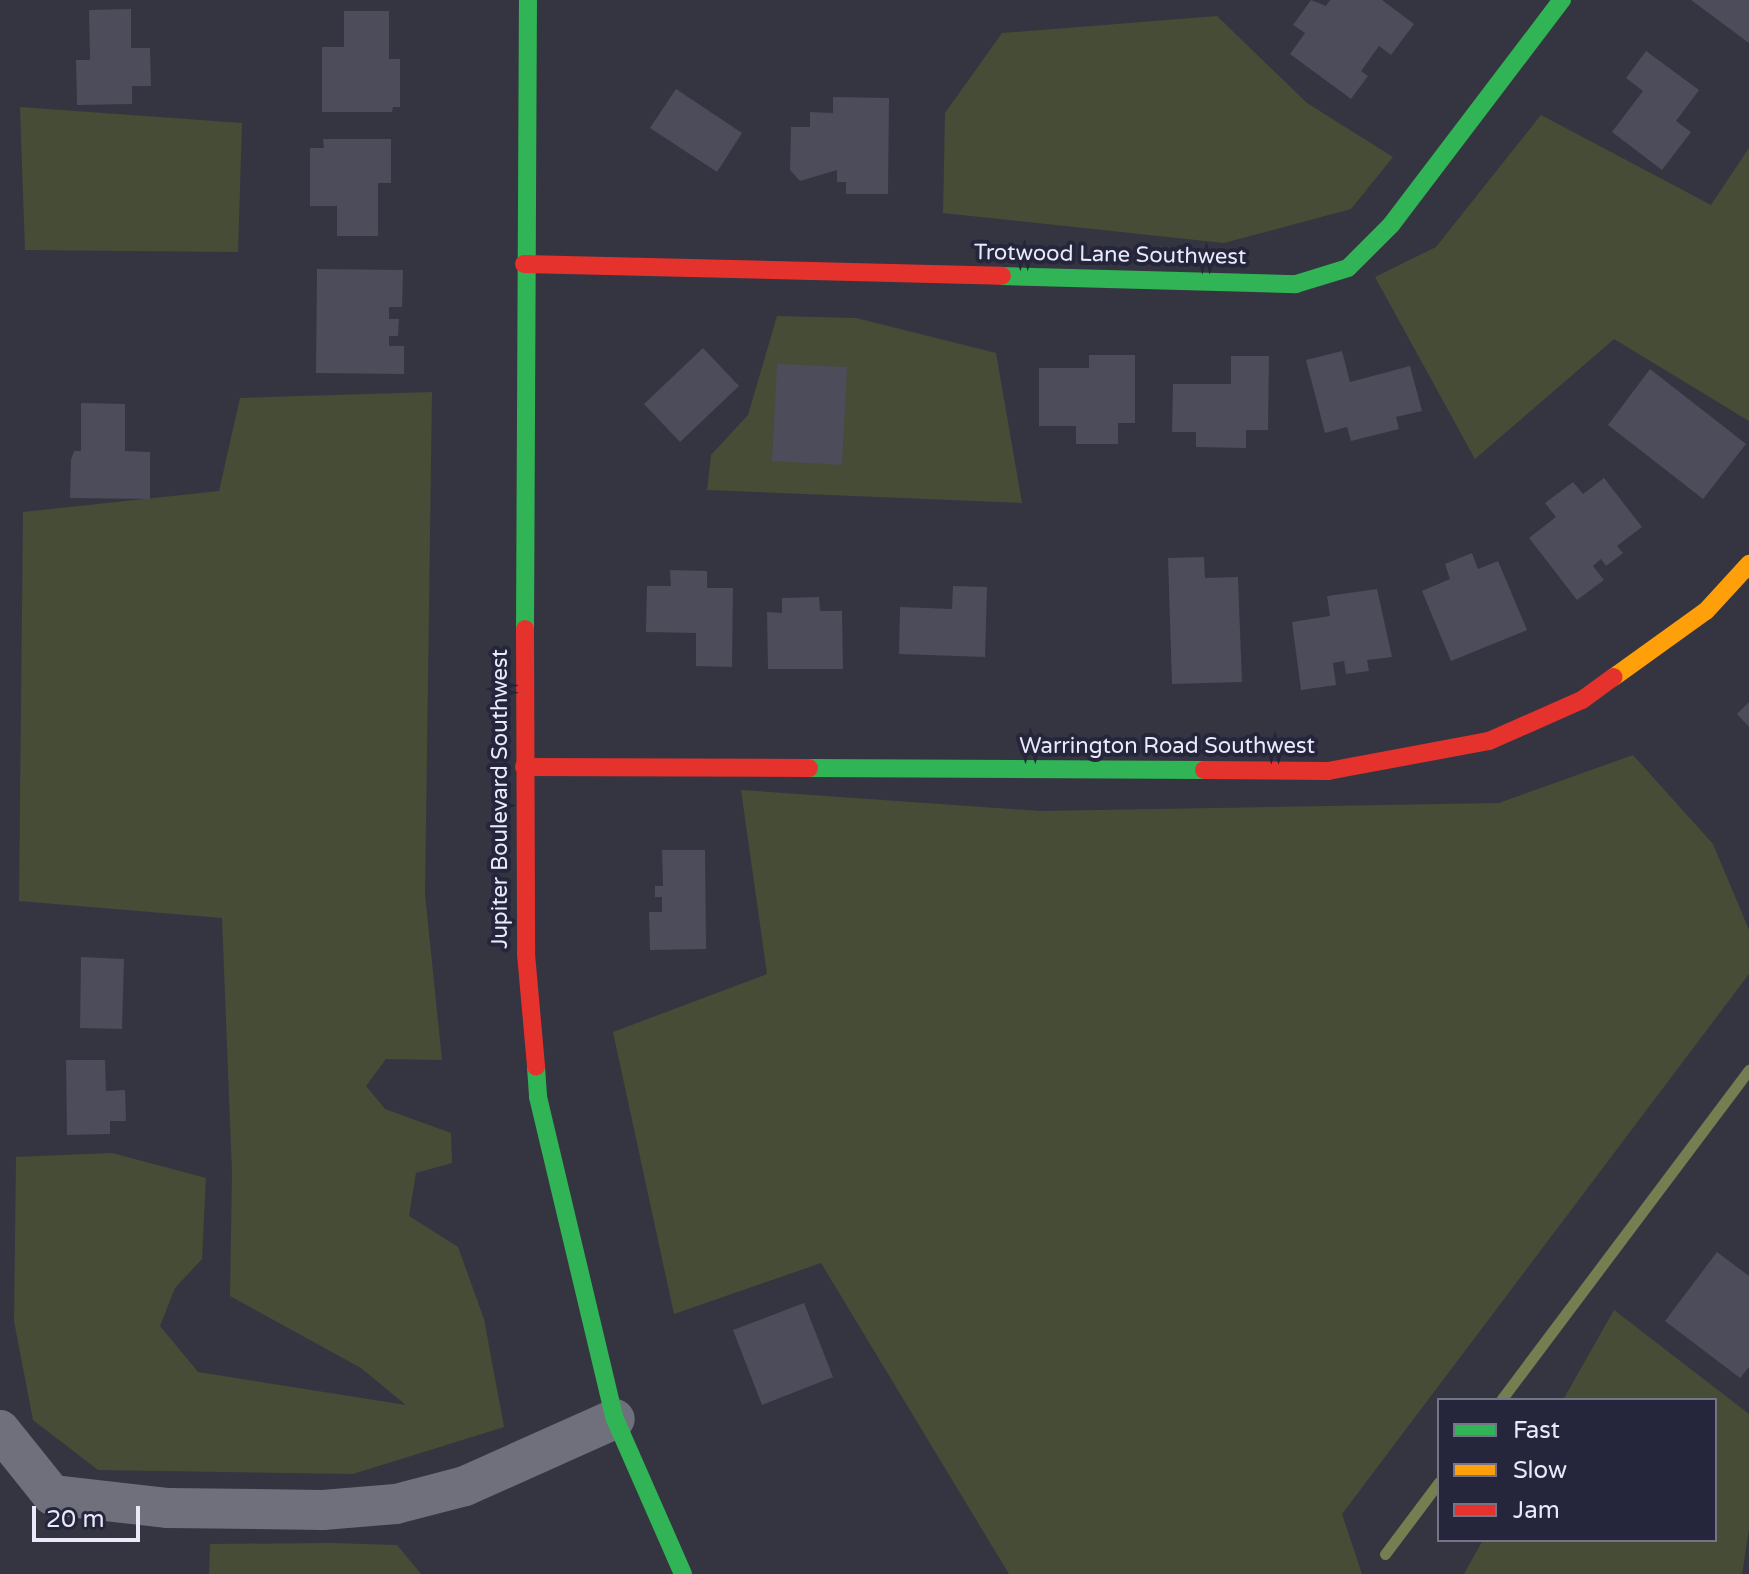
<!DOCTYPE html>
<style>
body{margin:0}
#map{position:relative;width:1749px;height:1574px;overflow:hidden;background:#353541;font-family:"Varela Round",sans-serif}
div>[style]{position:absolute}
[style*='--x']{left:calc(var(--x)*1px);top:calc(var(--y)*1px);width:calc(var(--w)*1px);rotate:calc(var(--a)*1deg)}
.green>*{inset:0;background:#474c36}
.stream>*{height:11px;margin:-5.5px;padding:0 5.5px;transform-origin:5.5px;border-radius:5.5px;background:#747e50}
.building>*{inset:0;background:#4c4c5a}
.street>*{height:40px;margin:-20px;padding:0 20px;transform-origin:20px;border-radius:20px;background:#70707d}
.fast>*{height:18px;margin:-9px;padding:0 9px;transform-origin:9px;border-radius:9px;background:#30b455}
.slow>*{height:18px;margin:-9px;padding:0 9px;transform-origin:9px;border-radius:9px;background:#ff9f0a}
.jam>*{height:18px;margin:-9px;padding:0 9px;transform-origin:9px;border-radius:9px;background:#e5322d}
span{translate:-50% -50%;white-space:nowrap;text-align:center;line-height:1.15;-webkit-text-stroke:8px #25253c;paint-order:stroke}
.street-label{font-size:22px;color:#e8eaf9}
.legend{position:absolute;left:1437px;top:1398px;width:280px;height:144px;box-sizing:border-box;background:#25253c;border:2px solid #737488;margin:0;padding:10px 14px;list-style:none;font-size:24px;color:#e8eaf9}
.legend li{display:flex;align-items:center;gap:16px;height:40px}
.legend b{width:40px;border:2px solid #737488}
.scale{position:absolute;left:32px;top:1506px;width:108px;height:36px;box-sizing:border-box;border:4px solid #e8eaf9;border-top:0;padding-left:10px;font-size:24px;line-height:28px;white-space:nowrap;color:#e8eaf9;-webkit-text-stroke:6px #25253c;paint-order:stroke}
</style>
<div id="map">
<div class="green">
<i style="clip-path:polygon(1217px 16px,1307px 103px,1393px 157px,1351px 209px,1224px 243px,943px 213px,945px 113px,1002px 33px)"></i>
<i style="clip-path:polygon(20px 107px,242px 123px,238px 252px,25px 250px)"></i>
<i style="clip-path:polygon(1541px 115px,1711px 205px,1749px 148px,1749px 421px,1614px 339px,1475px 459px,1375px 277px,1436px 247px)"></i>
<i style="clip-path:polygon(777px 316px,856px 318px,996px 353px,1022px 503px,707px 490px,711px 455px,748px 415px)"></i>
<i style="clip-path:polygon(432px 392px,425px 894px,442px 1060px,386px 1059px,366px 1086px,385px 1109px,451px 1133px,452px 1163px,416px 1173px,409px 1216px,458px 1247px,484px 1319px,504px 1427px,353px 1474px,98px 1470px,33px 1420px,14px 1321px,16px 1157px,112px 1153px,206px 1178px,202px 1259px,175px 1288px,160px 1326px,198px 1372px,406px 1405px,361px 1368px,230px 1296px,232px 1172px,222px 918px,19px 901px,23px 512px,219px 491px,240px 398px)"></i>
<i style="clip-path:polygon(1633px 755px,1713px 844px,1749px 930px,1749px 974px,1342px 1514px,1362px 1574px,1009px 1574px,821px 1263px,674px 1314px,613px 1032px,767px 974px,741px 790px,1040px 811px,1499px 803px)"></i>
<i style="clip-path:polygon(1614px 1310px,1749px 1414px,1749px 1529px,1742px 1574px,1464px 1574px,1483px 1540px,1715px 1540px,1715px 1400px,1563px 1400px)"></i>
<i style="clip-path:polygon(330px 1543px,397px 1545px,421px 1574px,209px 1574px,210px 1544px)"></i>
</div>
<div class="stream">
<i style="--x:1501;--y:1400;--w:413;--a:-53.1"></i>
<i style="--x:1385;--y:1554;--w:90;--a:-53.1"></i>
</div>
<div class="building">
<i style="clip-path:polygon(1311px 0,1326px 6px,1330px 0,1382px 0,1414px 24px,1391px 55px,1379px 46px,1361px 71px,1368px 76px,1351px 99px,1290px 54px,1305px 33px,1293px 25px)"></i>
<i style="clip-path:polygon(1691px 0,1749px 0,1749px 43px)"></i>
<i style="clip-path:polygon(131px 9px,131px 48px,150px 48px,151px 86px,132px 86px,132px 104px,77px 105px,76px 60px,90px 60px,89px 10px)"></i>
<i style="clip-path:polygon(344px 11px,389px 11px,389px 59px,400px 59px,400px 107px,393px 107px,392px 112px,322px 112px,322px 47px,344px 47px)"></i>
<i style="clip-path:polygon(1646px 51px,1699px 90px,1676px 121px,1691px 132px,1662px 170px,1612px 132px,1643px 91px,1626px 78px)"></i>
<i style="clip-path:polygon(676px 89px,742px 133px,717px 172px,650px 128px)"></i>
<i style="clip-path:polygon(833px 97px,889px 98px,888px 194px,846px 194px,846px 182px,837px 182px,837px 170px,800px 181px,790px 170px,791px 127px,810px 127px,810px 112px,833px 113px)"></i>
<i style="clip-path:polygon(323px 139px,391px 139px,391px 183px,378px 183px,378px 236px,337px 236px,337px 206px,310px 206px,310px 148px,324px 148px)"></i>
<i style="clip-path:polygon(317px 269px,403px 270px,402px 307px,389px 307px,389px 319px,399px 319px,398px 336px,389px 336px,389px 346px,404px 346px,404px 374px,316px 373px)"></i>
<i style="clip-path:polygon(703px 348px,739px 386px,680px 442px,644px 404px)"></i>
<i style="clip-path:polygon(1342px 351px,1350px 382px,1410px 366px,1422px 411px,1396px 417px,1399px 429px,1351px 441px,1347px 427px,1325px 433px,1306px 360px)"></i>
<i style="clip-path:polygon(1089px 355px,1135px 355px,1135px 423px,1118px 423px,1118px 444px,1076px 444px,1076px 426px,1039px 426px,1039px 368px,1089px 368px)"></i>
<i style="clip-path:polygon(1231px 356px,1269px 356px,1268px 430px,1246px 430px,1246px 448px,1196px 447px,1196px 432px,1172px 432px,1173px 384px,1231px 384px)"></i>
<i style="clip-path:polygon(777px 364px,847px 367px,842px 465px,772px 461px)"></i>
<i style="clip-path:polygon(1650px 369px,1746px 444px,1703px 499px,1608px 425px)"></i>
<i style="clip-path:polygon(81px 403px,125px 404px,125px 451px,150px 452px,150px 499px,70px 498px,71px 460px,74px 451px,81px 451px)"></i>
<i style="clip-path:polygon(1604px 478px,1642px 527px,1617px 546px,1623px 553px,1606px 566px,1601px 559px,1593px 566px,1604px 580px,1577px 600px,1529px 538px,1556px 517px,1545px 503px,1573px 482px,1583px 494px)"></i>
<i style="clip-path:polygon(1472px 553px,1478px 569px,1498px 561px,1527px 630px,1451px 661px,1422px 591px,1450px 579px,1445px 564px)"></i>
<i style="clip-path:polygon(1204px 557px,1205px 578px,1238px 577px,1242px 682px,1172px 684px,1168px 558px)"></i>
<i style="clip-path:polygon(670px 570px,707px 571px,707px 588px,733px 588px,732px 667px,696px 666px,696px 633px,646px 632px,647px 586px,671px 586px)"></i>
<i style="clip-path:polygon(953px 586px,987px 587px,985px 657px,899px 654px,900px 607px,952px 609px)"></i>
<i style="clip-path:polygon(1377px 589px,1392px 657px,1367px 660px,1369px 671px,1346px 674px,1344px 661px,1333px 663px,1336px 685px,1301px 690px,1292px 622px,1330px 616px,1327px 596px)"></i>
<i style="clip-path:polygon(819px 597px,820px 611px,842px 611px,843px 669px,768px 669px,767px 612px,782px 613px,782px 598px)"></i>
<i style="clip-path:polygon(1749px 702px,1749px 727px,1737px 714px)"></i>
<i style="clip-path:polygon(662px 850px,705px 850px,706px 949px,650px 950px,649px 912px,662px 912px,662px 897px,655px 897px,655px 886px,663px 886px)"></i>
<i style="clip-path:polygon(81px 957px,124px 959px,122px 1029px,80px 1028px)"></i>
<i style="clip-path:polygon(66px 1060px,105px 1060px,106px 1091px,125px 1090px,126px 1121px,110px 1121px,110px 1134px,67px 1135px)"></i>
<i style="clip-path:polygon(1717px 1252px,1749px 1276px,1749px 1367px,1740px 1378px,1665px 1321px)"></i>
<i style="clip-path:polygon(804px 1303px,833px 1377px,762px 1405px,733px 1330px)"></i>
</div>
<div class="street">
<i style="--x:0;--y:1430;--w:83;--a:51.3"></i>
<i style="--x:52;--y:1495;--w:117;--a:6.4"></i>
<i style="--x:168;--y:1508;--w:155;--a:0.7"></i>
<i style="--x:323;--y:1510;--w:73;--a:-4.7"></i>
<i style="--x:396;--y:1504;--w:71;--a:-14.6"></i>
<i style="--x:465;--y:1486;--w:164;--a:-24.1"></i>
</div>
<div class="fast">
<i style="--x:1002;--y:276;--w:294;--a:1.6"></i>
<i style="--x:1296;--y:284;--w:54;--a:-17.1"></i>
<i style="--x:1348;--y:268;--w:61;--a:-45"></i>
<i style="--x:1391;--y:225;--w:283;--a:-52.8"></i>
<i style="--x:525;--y:629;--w:629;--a:-89.73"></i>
<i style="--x:809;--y:768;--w:395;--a:0.3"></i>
<i style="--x:536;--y:1067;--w:30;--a:86"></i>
<i style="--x:538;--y:1097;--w:331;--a:76.6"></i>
<i style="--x:615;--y:1419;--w:169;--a:66.3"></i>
</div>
<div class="slow">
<i style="--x:1614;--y:677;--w:113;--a:-35.7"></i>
<i style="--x:1706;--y:611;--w:64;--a:-47.5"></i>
</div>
<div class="jam">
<i style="--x:524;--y:264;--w:478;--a:1.4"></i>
<i style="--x:525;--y:629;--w:325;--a:89.8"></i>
<i style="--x:526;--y:954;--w:113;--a:84.9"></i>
<i style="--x:524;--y:767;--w:285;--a:0.2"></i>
<i style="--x:1204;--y:770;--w:124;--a:0.5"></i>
<i style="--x:1328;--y:771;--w:164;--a:-10.6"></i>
<i style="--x:1489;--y:741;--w:102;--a:-23.8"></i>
<i style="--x:1582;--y:700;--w:39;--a:-36"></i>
</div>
<div class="street-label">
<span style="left:1110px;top:255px;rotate:1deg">Trotwood Lane Southwest</span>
<span style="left:1167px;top:747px">Warrington Road Southwest</span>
<span style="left:501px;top:799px;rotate:-90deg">Jupiter Boulevard Southwest</span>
</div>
<ul class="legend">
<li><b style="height:10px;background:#30b455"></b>Fast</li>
<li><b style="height:10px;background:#ff9f0a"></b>Slow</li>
<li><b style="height:10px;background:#e5322d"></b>Jam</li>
</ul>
<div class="scale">20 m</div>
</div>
